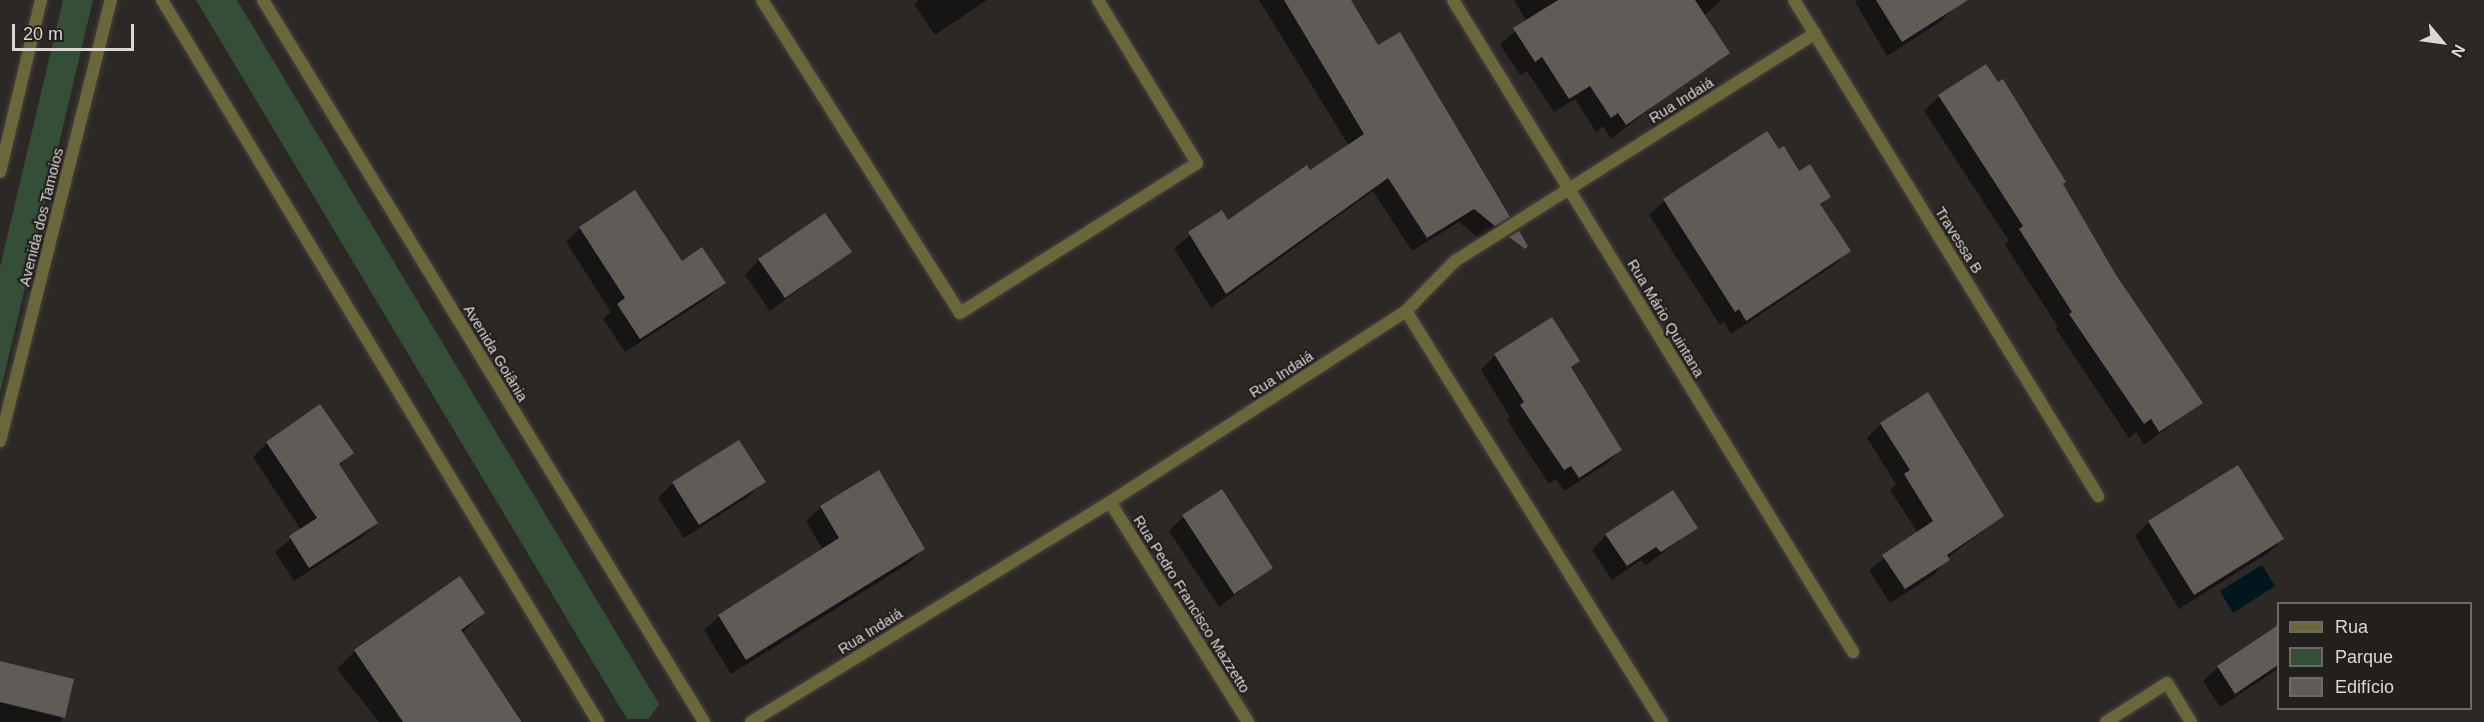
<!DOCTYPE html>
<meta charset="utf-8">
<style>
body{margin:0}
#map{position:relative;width:2484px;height:722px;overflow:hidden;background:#2c2825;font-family:Arial,sans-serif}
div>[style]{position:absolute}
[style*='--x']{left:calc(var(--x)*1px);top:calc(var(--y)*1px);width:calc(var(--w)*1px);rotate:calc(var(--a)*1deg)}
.green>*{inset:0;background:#344e37}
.water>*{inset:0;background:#01171d}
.shadow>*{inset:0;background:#0007}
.building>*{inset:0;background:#5f5b57}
.roads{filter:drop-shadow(0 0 2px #484441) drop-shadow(0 0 2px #484441)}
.minor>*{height:12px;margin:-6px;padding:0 6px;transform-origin:6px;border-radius:6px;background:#6a673b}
.tertiary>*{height:12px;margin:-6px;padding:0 6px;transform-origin:6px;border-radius:6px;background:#6a673b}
span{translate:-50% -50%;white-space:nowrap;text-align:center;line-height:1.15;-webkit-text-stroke:4.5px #221f1c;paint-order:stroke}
.street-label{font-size:15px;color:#dad7d5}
.legend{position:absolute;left:2277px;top:602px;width:195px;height:108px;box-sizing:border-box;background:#221f1c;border:2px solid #6c6966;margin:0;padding:8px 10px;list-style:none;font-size:18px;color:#dad7d5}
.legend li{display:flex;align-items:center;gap:12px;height:30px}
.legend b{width:30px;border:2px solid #6c6966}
.north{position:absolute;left:2412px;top:12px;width:60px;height:60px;-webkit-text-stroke:4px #221f1c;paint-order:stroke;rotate:119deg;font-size:16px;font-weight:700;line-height:24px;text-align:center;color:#dad7d5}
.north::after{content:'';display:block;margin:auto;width:21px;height:27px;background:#dad7d5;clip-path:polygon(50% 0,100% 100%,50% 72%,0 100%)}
.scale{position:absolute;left:12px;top:24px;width:122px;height:27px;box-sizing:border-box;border:3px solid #dad7d5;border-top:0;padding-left:8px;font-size:18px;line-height:21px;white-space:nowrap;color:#dad7d5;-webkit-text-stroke:4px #221f1c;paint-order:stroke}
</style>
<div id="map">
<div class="green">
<i style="clip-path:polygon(63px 0,93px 0,0 393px,0 267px)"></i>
<i style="clip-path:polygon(196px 0,237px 0,659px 704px,649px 719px,627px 719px)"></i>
</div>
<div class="water">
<i style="clip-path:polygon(2262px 565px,2275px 586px,2233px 613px,2220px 591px)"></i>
</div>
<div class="shadow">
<i style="clip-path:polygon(919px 0,987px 0,935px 35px,914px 4px)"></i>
<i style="clip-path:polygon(1259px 0,1349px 0,1377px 48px,1508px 216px,1480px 239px,1459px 222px,1412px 251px,1373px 191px,1211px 308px,1174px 248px,1221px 212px,1228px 222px,1349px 146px)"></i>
<i style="clip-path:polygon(1514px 0,1720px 0,1720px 1px,1704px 16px,1694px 75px,1611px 139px,1603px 126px,1596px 132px,1575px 99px,1554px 112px,1527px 71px,1520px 75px,1500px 44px,1527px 22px)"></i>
<i style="clip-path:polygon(1857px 0,1949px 0,1954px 8px,1940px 22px,1887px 56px,1855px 2px)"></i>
<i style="clip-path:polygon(1985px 66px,2062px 185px,2114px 276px,2201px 403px,2144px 445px,2136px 432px,2129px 438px,2056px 329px,2058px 327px,2005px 245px,2009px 241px,1924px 111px,1939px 96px)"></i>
<i style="clip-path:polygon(1766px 133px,1799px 173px,1829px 196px,1820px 206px,1849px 250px,1834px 265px,1731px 334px,1724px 322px,1720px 325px,1649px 215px,1664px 201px)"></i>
<i style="clip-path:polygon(580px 228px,681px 263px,724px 283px,709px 297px,625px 352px,603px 319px,611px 312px,566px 242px)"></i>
<i style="clip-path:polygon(850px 252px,770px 311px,745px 275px,759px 260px)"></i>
<i style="clip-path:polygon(1495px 355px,1578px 361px,1570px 369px,1620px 450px,1606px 464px,1564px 491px,1556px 479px,1549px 484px,1507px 420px,1510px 417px,1481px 370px)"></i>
<i style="clip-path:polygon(1881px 424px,2002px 516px,1947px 558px,1934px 575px,1890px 603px,1869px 570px,1918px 533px,1890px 490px,1896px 484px,1867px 438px)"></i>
<i style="clip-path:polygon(267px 443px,352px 453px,339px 466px,376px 523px,362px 537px,294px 581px,275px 552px,301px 530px,253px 457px)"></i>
<i style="clip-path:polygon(764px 482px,749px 496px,684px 538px,658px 498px,673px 483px)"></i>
<i style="clip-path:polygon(821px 507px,924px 548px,909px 563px,731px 674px,704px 630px,719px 616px,823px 550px,806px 521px)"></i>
<i style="clip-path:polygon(1183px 517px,1271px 567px,1219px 607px,1169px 531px)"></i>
<i style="clip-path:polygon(2149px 522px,2283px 539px,2268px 553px,2179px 609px,2135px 536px)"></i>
<i style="clip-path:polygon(1696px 528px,1646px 565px,1641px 560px,1612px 580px,1592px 550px,1606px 535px)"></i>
<i style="clip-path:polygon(483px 613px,462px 633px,523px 722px,379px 722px,337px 669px,355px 651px)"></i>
<i style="clip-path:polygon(2278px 627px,2278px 669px,2220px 707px,2203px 681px,2218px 667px)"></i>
<i style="clip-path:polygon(0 663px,72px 681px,61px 722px,0 722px)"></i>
</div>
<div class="building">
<i style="clip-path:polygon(1284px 0,1351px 0,1378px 45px,1400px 32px,1510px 217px,1495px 226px,1474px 209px,1427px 238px,1388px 178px,1226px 294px,1188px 232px,1222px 210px,1228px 220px,1307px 165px,1310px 170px,1364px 134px)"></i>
<i style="clip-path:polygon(1558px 0,1695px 0,1730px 53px,1626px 125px,1618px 113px,1611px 118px,1590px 86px,1569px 99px,1542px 57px,1535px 62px,1513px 28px)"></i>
<i style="clip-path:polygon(1876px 0,1968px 0,1902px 42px)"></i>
<i style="clip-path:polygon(1986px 64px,1998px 82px,2003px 79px,2066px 182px,2063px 184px,2116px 275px,2203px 403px,2159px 432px,2151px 419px,2144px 424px,2069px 314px,2072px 312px,2019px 229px,2023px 226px,1938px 95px)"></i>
<i style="clip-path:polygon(1767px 131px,1779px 149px,1784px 146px,1799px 171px,1810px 164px,1831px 197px,1820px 204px,1851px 251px,1746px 321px,1739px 309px,1735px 312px,1663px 199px)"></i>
<i style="clip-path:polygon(635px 190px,682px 261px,702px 247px,726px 283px,640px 339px,617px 304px,625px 298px,579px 227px)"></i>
<i style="clip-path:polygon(825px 213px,852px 252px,785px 298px,758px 259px)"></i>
<i style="clip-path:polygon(1519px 231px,1528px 246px,1525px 249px,1509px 237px)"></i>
<i style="clip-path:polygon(1552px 317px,1580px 361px,1571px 367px,1622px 450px,1579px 478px,1571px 466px,1564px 470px,1520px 405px,1524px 402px,1494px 354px)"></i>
<i style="clip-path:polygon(1928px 392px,2004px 516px,1947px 555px,1950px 560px,1905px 589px,1882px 555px,1933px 521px,1904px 474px,1910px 470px,1880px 423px)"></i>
<i style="clip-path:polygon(320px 404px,354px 453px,339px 464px,378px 523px,309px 568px,289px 536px,317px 518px,266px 442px)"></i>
<i style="clip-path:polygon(739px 440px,766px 482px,699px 525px,672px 482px)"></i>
<i style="clip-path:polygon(2238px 465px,2284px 539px,2194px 595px,2148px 521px)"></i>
<i style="clip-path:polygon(879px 470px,925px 549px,746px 660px,718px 615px,839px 538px,820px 506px)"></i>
<i style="clip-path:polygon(1222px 489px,1273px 568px,1234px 594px,1182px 515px)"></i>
<i style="clip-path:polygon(1673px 490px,1698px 528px,1661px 552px,1656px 547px,1627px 566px,1605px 534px)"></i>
<i style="clip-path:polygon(460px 576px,485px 613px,461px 630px,522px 722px,403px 722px,354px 650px)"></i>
<i style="clip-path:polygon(2278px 625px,2278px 665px,2235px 694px,2217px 666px)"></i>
<i style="clip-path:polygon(0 661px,74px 679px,65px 718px,0 702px)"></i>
</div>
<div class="roads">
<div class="minor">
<i style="--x:762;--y:0;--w:370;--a:57.7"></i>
<i style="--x:960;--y:313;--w:280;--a:-32.3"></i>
<i style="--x:1197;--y:163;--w:191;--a:-121.3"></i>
<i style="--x:1453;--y:0;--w:765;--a:58.47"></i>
<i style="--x:1794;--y:0;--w:582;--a:58.5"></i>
<i style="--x:1406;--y:311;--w:484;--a:58.1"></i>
<i style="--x:1110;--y:502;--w:260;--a:57.9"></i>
<i style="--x:751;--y:722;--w:421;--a:-31.5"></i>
<i style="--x:1110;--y:502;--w:352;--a:-32.8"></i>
<i style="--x:1406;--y:311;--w:70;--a:-45.6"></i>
<i style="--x:1455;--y:261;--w:426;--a:-32.3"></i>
<i style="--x:2106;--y:722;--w:72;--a:-32.6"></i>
<i style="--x:2167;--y:683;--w:46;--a:58.4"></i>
</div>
<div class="tertiary">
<i style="--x:162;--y:0;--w:843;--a:58.87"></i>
<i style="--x:263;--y:0;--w:846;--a:58.58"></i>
<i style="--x:0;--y:172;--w:177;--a:-76.6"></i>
<i style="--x:0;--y:441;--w:455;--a:-75.9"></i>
</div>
</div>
<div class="street-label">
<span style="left:1681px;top:100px;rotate:-32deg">Rua Indaiá</span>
<span style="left:41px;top:217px;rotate:-76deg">Avenida dos Tamoios</span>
<span style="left:1959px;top:240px;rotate:58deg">Travessa B</span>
<span style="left:1666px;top:318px;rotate:59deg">Rua Mário Quintana</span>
<span style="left:496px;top:353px;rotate:59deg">Avenida Goiânia</span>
<span style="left:1281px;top:374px;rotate:-33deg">Rua Indaiá</span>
<span style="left:1192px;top:604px;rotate:58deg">Rua Pedro Francisco Mazzetto</span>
<span style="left:870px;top:631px;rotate:-32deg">Rua Indaiá</span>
</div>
<ul class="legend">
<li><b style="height:8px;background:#6a673b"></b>Rua</li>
<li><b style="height:16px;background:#344e37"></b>Parque</li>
<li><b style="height:16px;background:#5f5b57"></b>Edifício</li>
</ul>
<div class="north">N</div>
<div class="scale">20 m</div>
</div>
